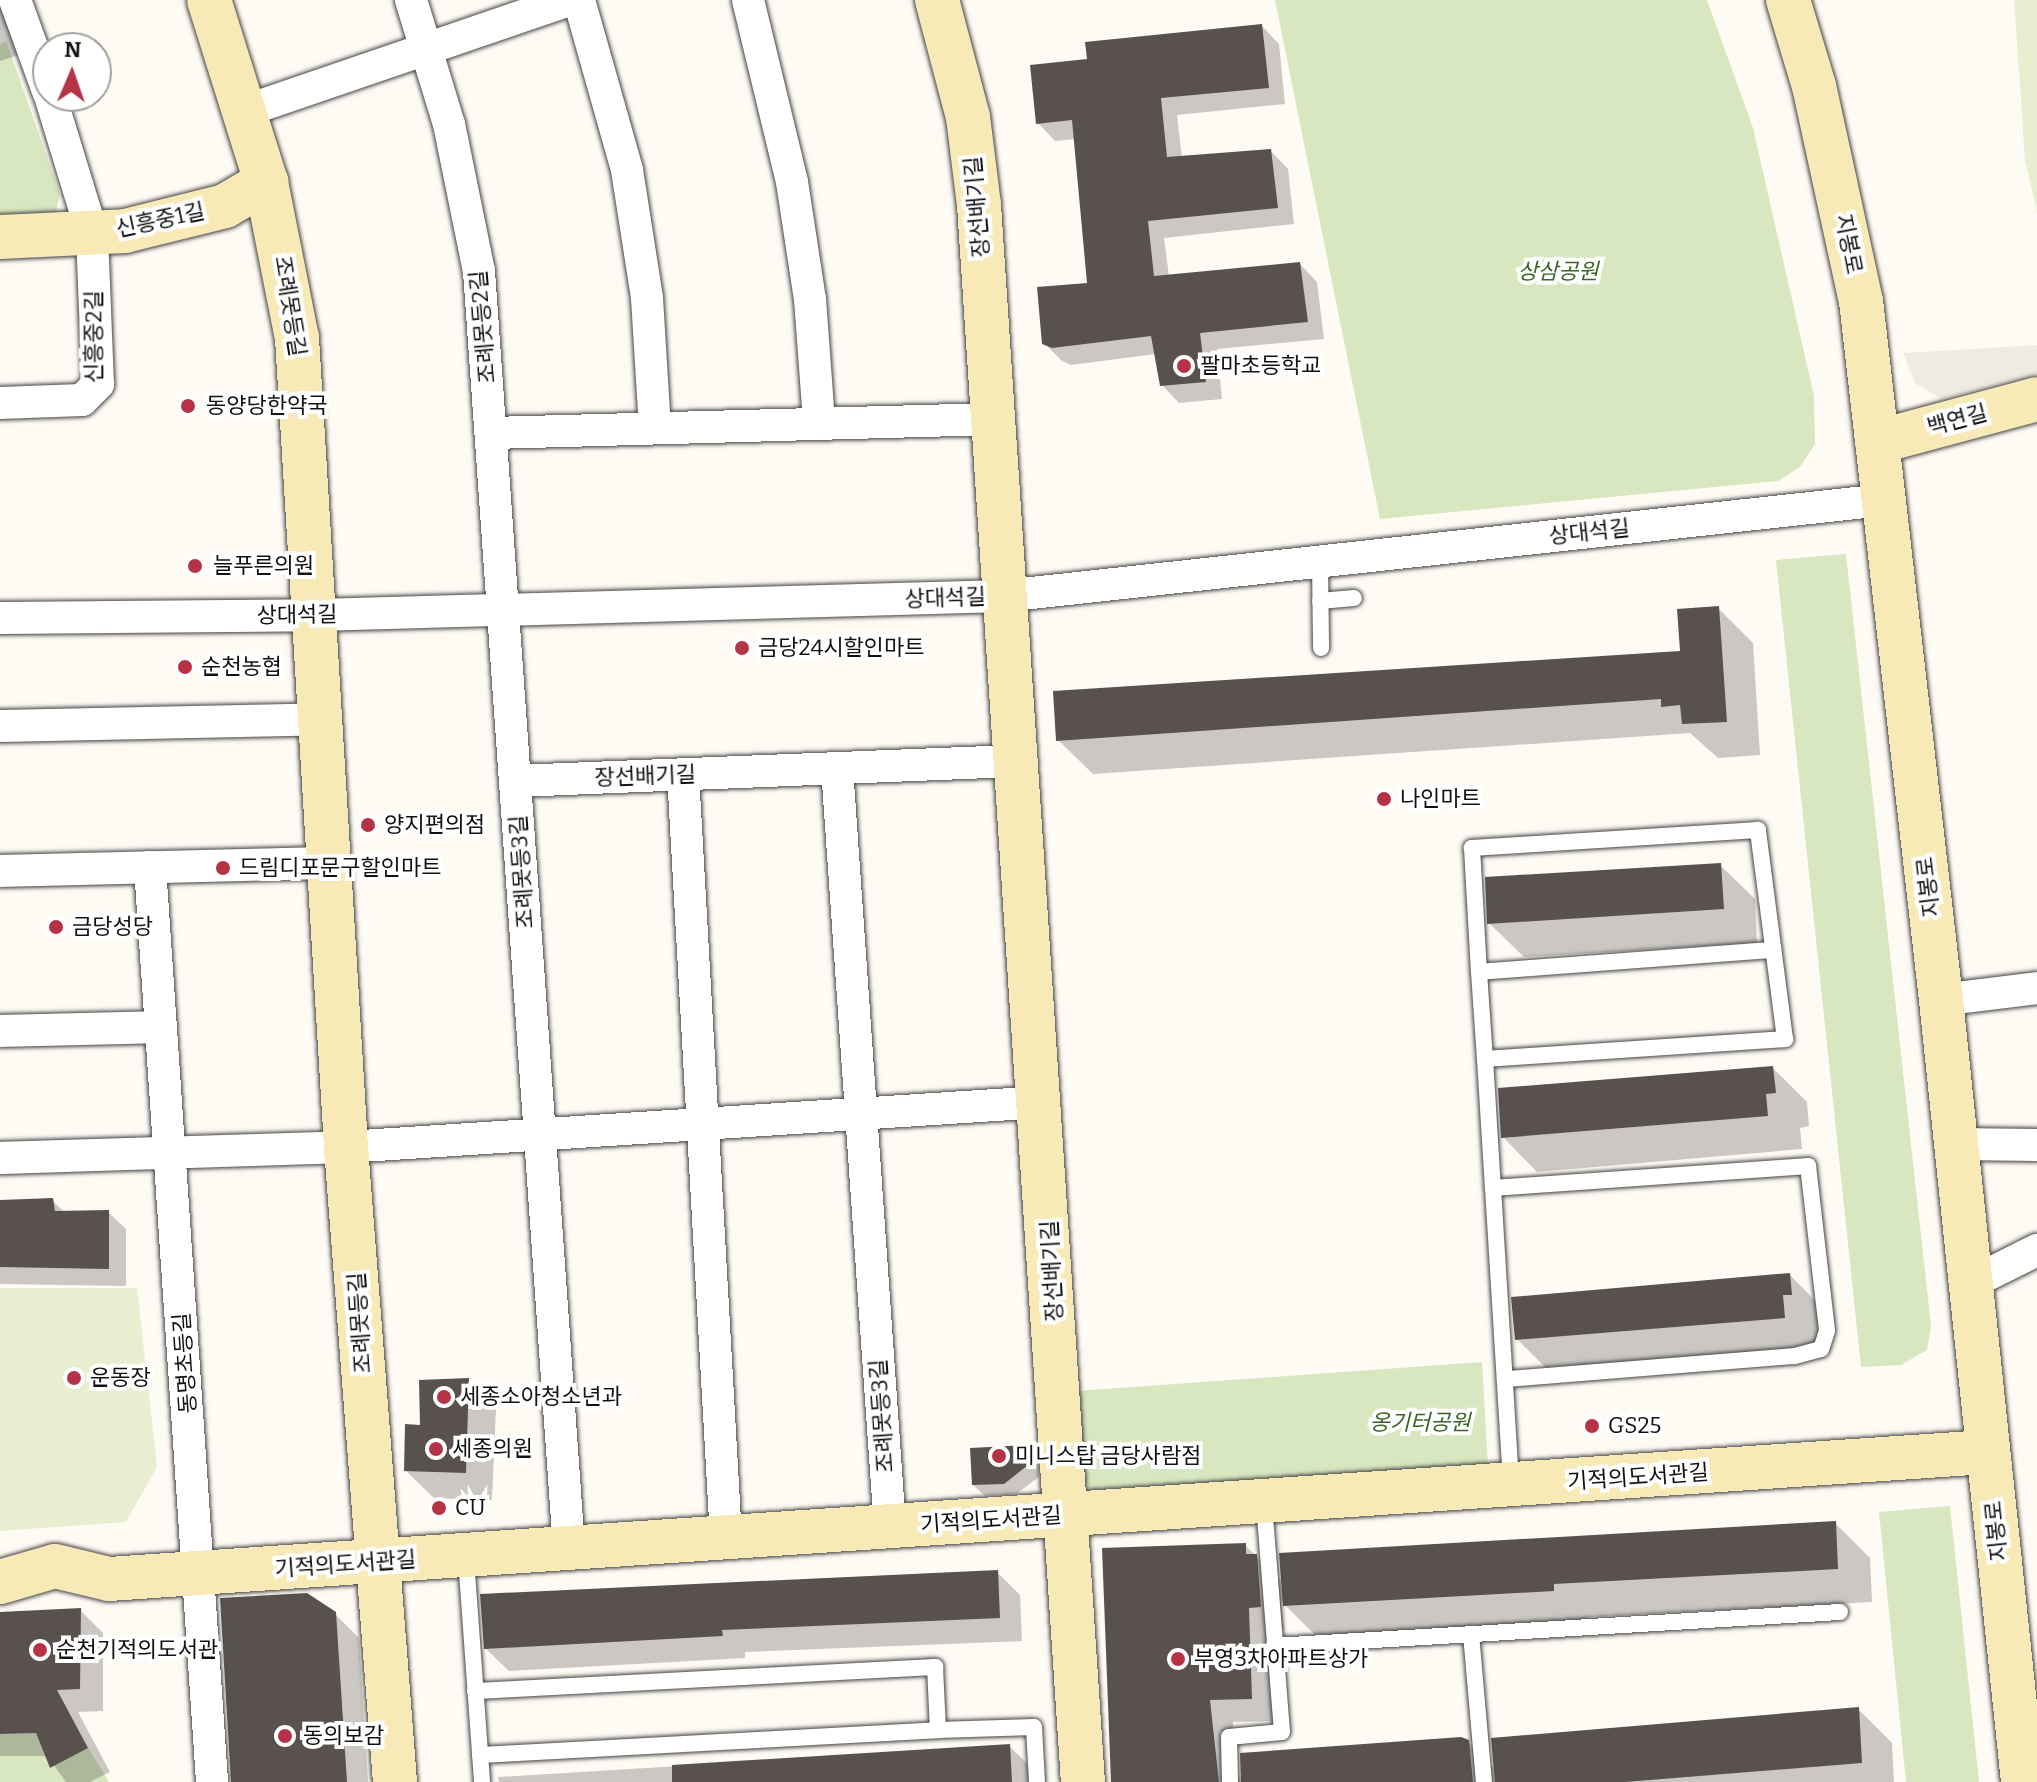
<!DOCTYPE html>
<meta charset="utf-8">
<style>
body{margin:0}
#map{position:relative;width:2037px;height:1782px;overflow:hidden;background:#fefbf5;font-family:Bitter,"Noto Sans KR",serif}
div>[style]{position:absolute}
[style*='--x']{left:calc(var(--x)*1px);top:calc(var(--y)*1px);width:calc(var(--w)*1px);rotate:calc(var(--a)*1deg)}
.green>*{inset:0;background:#d8e7c0}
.pitch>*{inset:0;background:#e8efd1}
.plaza>*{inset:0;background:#efebe3}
.shadow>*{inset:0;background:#0003}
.building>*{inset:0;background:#58514e}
.roads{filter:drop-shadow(0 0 2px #444) drop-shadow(0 0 2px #444)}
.lane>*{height:16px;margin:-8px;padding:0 8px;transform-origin:8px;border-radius:8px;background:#fff}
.street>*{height:32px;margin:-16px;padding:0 16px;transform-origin:16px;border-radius:16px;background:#fff}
.secondary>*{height:44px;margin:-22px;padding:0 22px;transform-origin:22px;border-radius:22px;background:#f8eab6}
.dots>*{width:22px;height:22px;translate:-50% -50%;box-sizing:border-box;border:4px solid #fff;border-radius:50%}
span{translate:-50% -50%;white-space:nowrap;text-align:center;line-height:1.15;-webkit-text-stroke:8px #fff;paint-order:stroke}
.street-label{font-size:22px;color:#111}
.park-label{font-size:22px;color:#396425;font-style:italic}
.poi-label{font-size:22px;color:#111}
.left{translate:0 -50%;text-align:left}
.north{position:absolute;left:32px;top:32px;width:80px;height:80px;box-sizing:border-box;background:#fff;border:2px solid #a0a0a0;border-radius:50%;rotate:2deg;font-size:22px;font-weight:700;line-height:32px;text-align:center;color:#111}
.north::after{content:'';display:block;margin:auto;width:28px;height:36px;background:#b63347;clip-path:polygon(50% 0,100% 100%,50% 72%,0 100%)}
</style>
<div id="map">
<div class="green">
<i style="clip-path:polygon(1275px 0,1707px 0,1753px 128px,1814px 396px,1815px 444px,1800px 467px,1778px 481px,1380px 519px)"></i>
<i style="clip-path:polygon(6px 41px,60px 194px,55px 216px,0 217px,0 44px)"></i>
<i style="clip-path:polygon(1846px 554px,1931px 1326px,1927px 1350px,1901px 1365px,1861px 1367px,1776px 560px)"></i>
<i style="clip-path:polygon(1482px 1362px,1488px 1467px,1095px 1496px,1081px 1474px,1077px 1391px)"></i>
<i style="clip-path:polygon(1950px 1506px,1979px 1782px,1906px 1782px,1879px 1512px)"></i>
<i style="clip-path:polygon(36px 1733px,50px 1768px,88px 1748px,109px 1782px,0 1782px,0 1734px)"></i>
</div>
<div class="pitch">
<i style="clip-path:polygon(2014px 0,2037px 0,2037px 212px,2025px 160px)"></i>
<i style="clip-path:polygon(0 1288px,137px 1288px,157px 1467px,126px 1522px,0 1531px)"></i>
</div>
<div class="plaza">
<i style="clip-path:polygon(2037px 345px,2037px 374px,1941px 399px,1915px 383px,1903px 353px)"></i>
</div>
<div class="shadow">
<i style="clip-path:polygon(0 0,25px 53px,0 61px)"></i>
<i style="clip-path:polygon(1262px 26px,1279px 44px,1285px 104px,1177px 115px,1182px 158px,1271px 151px,1288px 169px,1294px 224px,1164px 238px,1169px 276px,1300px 264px,1317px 282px,1324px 339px,1217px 349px,1222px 399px,1179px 403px,1162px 385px,1156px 354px,1071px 365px,1062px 361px,1044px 343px,1089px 285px,1076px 139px,1055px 141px,1038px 123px,1089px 61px)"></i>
<i style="clip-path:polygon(1718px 608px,1753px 643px,1760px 755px,1718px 758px,1690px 733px,1093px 774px,1058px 740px,1682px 653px)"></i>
<i style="clip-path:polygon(1720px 865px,1755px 899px,1757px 943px,1524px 957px,1489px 923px)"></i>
<i style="clip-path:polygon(1773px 1068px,1807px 1102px,1809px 1126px,1800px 1128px,1802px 1149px,1537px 1172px,1503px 1137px)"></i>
<i style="clip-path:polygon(52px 1200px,64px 1212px,108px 1212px,126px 1229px,126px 1286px,0 1284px,0 1202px)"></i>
<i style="clip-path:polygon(1790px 1275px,1824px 1310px,1826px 1329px,1817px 1329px,1819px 1351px,1551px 1373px,1517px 1339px)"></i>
<i style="clip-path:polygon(468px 1381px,496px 1408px,492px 1500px,434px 1498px,406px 1471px,422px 1427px)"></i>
<i style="clip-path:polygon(1026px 1447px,1038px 1458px,1039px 1477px,1016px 1494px,985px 1496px,973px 1485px)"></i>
<i style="clip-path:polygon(1835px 1523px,1870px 1558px,1872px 1602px,1588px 1617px,1588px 1625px,1320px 1640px,1281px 1601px,1284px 1630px,1271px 1631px,1274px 1721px,1233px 1722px,1235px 1773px,1242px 1780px,1468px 1742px,1496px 1770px,1858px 1709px,1892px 1743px,1894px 1782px,1113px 1782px,1245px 1545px,1283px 1583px)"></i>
<i style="clip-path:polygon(997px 1572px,1020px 1595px,1022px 1641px,745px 1652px,745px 1658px,509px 1671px,485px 1648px)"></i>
<i style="clip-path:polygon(80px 1610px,103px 1633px,103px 1711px,78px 1712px,110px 1772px,90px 1782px,66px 1782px,47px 1756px,0 1756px,0 1614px)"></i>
<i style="clip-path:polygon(335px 1614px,359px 1638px,368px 1782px,233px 1782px)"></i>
<i style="clip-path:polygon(1009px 1746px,1033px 1769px,1033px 1782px,499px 1782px,498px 1777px)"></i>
</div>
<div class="building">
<i style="clip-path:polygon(1262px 24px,1269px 88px,1161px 98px,1167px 157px,1271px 149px,1278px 208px,1148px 221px,1154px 276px,1300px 262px,1308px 322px,1200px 333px,1206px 382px,1160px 386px,1151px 336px,1052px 348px,1042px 344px,1037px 287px,1087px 283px,1072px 120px,1036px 124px,1030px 65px,1087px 59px,1085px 42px)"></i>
<i style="clip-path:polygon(1719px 606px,1727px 722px,1682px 724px,1680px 705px,1661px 707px,1661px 699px,1056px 741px,1053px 691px,1680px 651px,1677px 609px)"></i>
<i style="clip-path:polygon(1721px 863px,1724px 909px,1487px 924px,1485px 877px)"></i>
<i style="clip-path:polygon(1773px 1066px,1776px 1093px,1766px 1094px,1768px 1116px,1501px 1138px,1498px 1088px)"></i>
<i style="clip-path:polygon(53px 1198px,55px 1211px,109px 1210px,109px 1269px,0 1267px,0 1200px)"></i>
<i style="clip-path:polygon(1790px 1273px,1792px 1295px,1783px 1295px,1785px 1318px,1515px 1340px,1511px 1297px)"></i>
<i style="clip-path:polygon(469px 1378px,466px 1473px,404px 1471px,405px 1424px,420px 1425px,419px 1380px)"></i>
<i style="clip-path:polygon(1027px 1445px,1028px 1465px,1004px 1484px,972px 1485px,970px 1448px)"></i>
<i style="clip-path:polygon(1836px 1521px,1838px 1569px,1554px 1584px,1554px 1591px,1283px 1606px,1279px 1553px)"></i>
<i style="clip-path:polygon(1246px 1543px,1246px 1554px,1257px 1554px,1261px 1607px,1249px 1608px,1252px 1699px,1210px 1700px,1219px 1782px,1111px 1782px,1102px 1548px)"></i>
<i style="clip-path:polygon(998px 1570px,1000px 1618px,722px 1630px,723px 1636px,484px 1649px,480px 1594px)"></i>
<i style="clip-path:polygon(307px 1593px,336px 1612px,347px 1782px,231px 1782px,220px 1598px)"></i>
<i style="clip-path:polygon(81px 1608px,80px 1689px,57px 1690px,88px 1748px,50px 1768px,36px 1733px,0 1734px,0 1612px)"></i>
<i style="clip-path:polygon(1859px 1707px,1862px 1763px,1625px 1782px,1495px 1782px,1491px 1738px)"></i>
<i style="clip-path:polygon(1461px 1737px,1469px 1740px,1473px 1782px,1241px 1782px,1240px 1753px)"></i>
<i style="clip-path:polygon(1010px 1744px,1012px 1782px,672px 1782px,672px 1765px)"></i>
</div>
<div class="roads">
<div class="lane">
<i style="--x:1320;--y:562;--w:86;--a:89.3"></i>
<i style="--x:1320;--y:601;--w:34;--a:-5"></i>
<i style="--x:1479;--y:972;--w:291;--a:-4.3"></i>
<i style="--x:1485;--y:1059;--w:301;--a:-3.8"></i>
<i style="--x:1785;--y:1039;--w:211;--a:-97.4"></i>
<i style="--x:1758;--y:830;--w:287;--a:176.4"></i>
<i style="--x:1472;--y:848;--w:124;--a:86.8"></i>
<i style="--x:1479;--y:972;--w:87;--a:86.1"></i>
<i style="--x:1485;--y:1059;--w:129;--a:86.5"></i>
<i style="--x:1493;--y:1188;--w:294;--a:86.5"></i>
<i style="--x:1493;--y:1188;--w:316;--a:-4"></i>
<i style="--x:1808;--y:1166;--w:166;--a:83.4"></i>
<i style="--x:1827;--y:1331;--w:19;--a:108"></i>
<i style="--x:1821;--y:1349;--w:28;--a:165"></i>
<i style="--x:1794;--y:1356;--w:290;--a:175.4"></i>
<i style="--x:466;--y:1558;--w:225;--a:85.9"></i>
<i style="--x:1471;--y:1634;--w:149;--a:85"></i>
<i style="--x:1274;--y:1646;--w:567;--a:-3.44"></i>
<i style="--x:475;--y:1691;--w:461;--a:-3"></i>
<i style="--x:935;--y:1667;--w:63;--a:87.3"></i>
<i style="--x:938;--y:1730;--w:96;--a:-1.8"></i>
<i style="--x:1034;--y:1727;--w:55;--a:86.9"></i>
<i style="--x:480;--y:1755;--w:459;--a:-3.1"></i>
<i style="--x:1230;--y:1782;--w:45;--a:-91.3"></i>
<i style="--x:1229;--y:1737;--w:53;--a:-5.4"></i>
<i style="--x:1282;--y:1732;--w:229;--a:-94.5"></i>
</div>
<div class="street">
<i style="--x:15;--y:0;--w:97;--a:70.1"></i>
<i style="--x:411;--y:0;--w:130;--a:73"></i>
<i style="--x:449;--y:124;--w:150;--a:78.5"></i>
<i style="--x:479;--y:271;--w:1282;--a:85.97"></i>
<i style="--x:579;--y:0;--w:177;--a:74.2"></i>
<i style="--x:627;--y:170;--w:130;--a:81.1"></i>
<i style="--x:647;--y:298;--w:129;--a:86.5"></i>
<i style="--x:748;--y:0;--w:187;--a:76.4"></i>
<i style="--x:792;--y:182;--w:118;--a:81.3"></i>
<i style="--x:810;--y:299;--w:124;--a:85.8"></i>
<i style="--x:245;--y:111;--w:342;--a:-18.9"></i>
<i style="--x:0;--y:403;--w:82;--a:-2.1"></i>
<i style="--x:82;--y:400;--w:23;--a:-45"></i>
<i style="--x:98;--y:384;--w:151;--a:-92.3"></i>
<i style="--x:92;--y:233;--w:143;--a:-107"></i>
<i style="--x:492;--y:433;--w:498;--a:-1.6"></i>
<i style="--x:0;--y:618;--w:317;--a:-0.5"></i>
<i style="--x:317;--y:615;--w:687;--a:-1.58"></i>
<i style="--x:1004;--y:596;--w:885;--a:-6.23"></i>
<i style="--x:0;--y:726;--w:322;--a:-1.2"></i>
<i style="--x:837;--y:768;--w:761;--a:86.01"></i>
<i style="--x:683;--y:774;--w:766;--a:86.78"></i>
<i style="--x:516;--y:781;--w:498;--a:-2.3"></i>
<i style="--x:150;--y:867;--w:917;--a:86.12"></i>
<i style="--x:0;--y:871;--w:330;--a:-1.4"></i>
<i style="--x:1941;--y:1000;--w:97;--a:-7.1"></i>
<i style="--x:0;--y:1031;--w:160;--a:-1.4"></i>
<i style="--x:1956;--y:1144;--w:81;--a:0.7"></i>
<i style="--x:0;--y:1158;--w:346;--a:-1.8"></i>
<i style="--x:346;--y:1147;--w:697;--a:-3.7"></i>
<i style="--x:1971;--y:1283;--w:74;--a:-26.6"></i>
</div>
<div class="secondary">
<i style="--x:209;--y:0;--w:191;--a:72.6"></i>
<i style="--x:266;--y:182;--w:159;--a:78.8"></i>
<i style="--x:297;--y:338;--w:810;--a:86.53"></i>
<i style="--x:346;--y:1147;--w:637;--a:85.59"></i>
<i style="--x:937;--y:0;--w:121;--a:75.2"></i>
<i style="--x:968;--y:117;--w:89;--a:82.9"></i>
<i style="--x:979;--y:205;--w:1580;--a:86.23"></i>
<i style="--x:1788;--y:0;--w:90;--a:73.2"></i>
<i style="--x:1814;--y:86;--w:220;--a:77.7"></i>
<i style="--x:1861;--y:301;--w:704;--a:83.47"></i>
<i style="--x:1941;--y:1000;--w:786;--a:84.01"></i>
<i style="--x:0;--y:237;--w:125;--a:-2.7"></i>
<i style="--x:125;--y:231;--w:103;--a:-14"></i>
<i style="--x:225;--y:206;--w:48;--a:-30.3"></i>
<i style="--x:1877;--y:442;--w:166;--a:-15"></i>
<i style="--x:0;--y:1582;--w:57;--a:-16.2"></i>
<i style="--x:55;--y:1566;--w:56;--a:13.5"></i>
<i style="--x:109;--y:1579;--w:1883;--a:-3.87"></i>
</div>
</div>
<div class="dots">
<i style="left:1184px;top:366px;background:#b63347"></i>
<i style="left:188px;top:406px;background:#b63347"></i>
<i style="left:195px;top:566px;background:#b63347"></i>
<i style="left:742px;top:648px;background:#b63347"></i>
<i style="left:185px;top:667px;background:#b63347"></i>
<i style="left:1384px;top:799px;background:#b63347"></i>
<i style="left:368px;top:825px;background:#b63347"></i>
<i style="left:223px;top:868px;background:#b63347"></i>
<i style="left:56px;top:927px;background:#b63347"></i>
<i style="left:74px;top:1378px;background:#b63347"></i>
<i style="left:444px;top:1397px;background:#b63347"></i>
<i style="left:1592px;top:1426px;background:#b63347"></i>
<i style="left:436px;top:1449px;background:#b63347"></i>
<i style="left:999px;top:1456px;background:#b63347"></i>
<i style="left:439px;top:1508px;background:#b63347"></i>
<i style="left:40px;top:1650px;background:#b63347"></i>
<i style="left:1178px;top:1659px;background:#b63347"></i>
<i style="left:285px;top:1736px;background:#b63347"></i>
</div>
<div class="street-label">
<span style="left:977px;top:207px;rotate:-95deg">장선배기길</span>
<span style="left:160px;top:220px;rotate:-12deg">신흥중1길</span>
<span style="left:1849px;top:244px;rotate:79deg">지봉로</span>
<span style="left:290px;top:306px;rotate:81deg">조례못등길</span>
<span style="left:483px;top:327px;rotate:-95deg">조례못등2길</span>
<span style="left:94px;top:337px;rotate:-90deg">신흥중2길</span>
<span style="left:1957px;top:420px;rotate:-15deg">백연길</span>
<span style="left:1589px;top:532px;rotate:-6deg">상대석길</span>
<span style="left:945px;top:598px;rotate:-2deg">상대석길</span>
<span style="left:297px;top:615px;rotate:-1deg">상대석길</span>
<span style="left:645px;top:776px;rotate:-2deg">장선배기길</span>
<span style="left:522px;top:872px;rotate:-94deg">조례못등3길</span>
<span style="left:1928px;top:887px;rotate:-97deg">지봉로</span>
<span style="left:1052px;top:1271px;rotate:-93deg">장선배기길</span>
<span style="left:360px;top:1323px;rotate:-94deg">조례못등길</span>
<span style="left:185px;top:1363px;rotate:-94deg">동명초등길</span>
<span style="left:882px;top:1416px;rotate:-94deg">조례못등3길</span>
<span style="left:1638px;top:1477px;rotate:-4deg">기적의도서관길</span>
<span style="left:991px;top:1520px;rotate:-4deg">기적의도서관길</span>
<span style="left:1996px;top:1531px;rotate:-96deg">지봉로</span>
<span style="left:345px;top:1564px;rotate:-4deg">기적의도서관길</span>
</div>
<div class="park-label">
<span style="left:1558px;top:272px">상삼공원</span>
<span style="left:1420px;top:1423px">옹기터공원</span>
</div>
<div class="poi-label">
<span class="left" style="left:1200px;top:366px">팔마초등학교</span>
<span class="left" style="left:206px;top:406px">동양당한약국</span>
<span class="left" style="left:213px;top:566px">늘푸른의원</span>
<span class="left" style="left:758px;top:648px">금당24시할인마트</span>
<span class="left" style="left:201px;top:667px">순천농협</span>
<span class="left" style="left:1400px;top:799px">나인마트</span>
<span class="left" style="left:384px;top:825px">양지편의점</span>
<span class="left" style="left:239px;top:868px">드림디포문구할인마트</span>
<span class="left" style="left:72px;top:927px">금당성당</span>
<span class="left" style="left:90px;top:1378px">운동장</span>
<span class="left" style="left:460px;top:1397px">세종소아청소년과</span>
<span class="left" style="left:1608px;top:1426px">GS25</span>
<span class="left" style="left:452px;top:1449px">세종의원</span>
<span class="left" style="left:1015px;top:1456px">미니스탑 금당사람점</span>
<span class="left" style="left:455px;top:1508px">CU</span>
<span class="left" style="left:56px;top:1650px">순천기적의도서관</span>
<span class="left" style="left:1194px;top:1659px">부영3차아파트상가</span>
<span class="left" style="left:303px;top:1736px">동의보감</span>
</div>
<div class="north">N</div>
</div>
